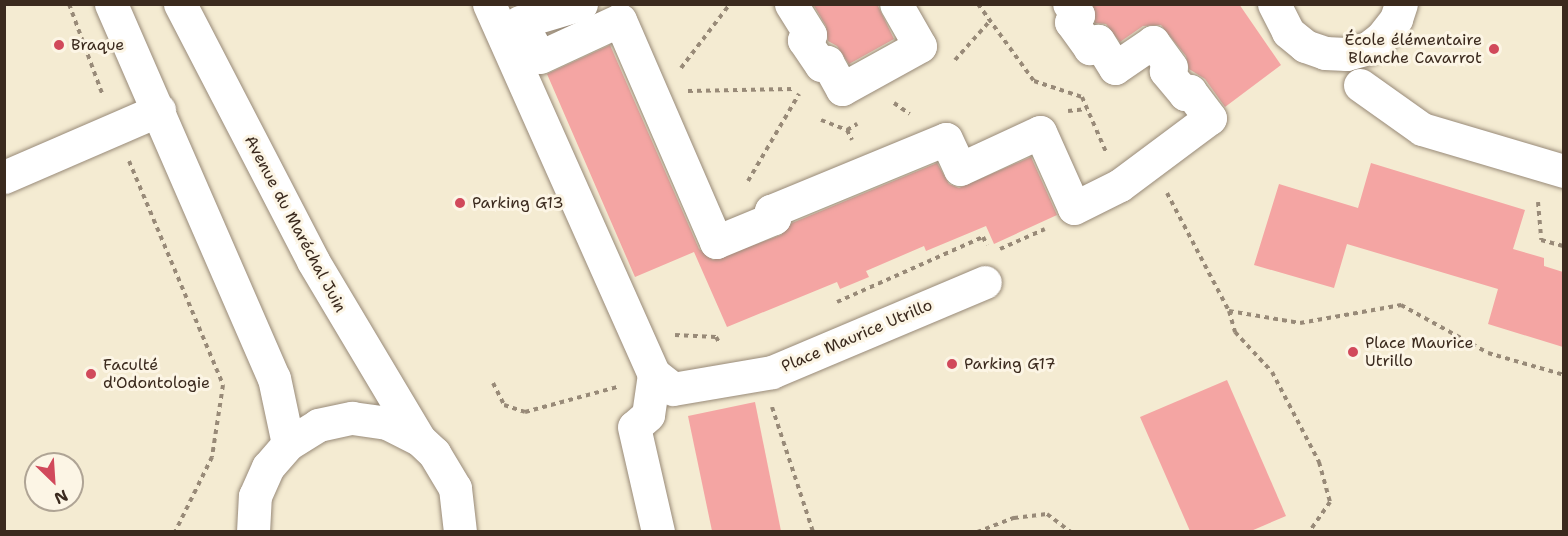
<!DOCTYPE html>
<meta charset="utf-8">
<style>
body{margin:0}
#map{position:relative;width:1568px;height:536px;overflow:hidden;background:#f4ebd2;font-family:"Shantell Sans",sans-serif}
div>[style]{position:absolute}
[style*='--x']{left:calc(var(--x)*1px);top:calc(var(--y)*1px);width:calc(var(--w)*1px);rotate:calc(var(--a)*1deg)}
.building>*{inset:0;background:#f4a5a3}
.path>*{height:4px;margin-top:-2px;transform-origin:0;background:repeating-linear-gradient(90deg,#988a78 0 4.5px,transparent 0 9px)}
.roads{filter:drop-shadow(0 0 2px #988a78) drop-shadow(0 0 2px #988a78)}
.minor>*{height:33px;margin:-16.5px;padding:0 16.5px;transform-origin:16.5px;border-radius:16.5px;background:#fff}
.major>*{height:33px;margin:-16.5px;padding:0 16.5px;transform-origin:16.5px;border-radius:16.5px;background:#fff}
.dots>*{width:16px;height:16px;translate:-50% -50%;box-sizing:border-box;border:3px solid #fcf5e5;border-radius:50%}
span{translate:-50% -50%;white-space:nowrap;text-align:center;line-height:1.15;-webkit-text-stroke:6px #fcf5e5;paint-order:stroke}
.poi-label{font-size:16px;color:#3b2a1e}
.right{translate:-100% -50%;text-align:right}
.left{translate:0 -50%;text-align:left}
.street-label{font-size:16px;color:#3b2a1e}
.frame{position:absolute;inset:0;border:6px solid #3b2a1e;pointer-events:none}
.north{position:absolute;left:24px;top:452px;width:60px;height:60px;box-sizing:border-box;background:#fcf5e5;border:2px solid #afa495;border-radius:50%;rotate:155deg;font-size:16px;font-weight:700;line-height:24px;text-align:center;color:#3b2a1e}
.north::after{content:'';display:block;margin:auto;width:21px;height:27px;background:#d1495b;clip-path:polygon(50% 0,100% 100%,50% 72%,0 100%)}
</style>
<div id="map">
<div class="building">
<i style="clip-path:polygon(813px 4px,877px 4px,894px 39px,849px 64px,837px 46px,828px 41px,826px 26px)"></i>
<i style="clip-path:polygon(1239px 4px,1281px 65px,1225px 107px,1205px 79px,1189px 69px,1186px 56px,1161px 25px,1143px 26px,1120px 42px,1106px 24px,1095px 23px,1093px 5px)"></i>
<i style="clip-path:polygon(610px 45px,699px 249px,713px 260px,781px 235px,792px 223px,937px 163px,949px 184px,959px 188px,1031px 157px,1057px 215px,994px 244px,986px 226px,926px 251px,924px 246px,866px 271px,869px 277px,840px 289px,837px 282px,727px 327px,694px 252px,635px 277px,547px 74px)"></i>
<i style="clip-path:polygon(1371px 163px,1525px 210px,1513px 249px,1544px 258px,1544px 266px,1563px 272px,1563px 347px,1488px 324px,1498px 289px,1347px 244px,1334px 288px,1254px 265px,1279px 184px,1358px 208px)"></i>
<i style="clip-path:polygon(1227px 380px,1286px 516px,1251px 531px,1190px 531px,1140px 417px)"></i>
<i style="clip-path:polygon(755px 402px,781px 531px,712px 531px,688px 416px)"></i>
</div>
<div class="path">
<i style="--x:69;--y:4;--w:98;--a:69.7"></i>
<i style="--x:978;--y:4;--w:95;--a:54"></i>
<i style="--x:1034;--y:81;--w:51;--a:18.4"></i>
<i style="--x:1082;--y:97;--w:60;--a:66.4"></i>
<i style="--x:955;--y:60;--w:51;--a:-48.2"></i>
<i style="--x:681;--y:68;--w:81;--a:-52.6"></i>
<i style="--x:688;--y:91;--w:107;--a:-1.1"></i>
<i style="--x:894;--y:103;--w:19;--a:35"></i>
<i style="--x:1068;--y:111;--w:19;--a:-6"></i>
<i style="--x:821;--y:120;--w:28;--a:21"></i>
<i style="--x:847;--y:130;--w:12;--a:-31"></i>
<i style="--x:847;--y:130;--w:11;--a:63"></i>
<i style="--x:129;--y:161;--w:243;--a:67.2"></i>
<i style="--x:223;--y:385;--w:73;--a:98.7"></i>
<i style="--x:212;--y:457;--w:84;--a:116.3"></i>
<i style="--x:748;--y:181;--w:101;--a:-59.6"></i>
<i style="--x:1167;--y:193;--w:133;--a:62.3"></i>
<i style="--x:1229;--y:311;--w:22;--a:74"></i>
<i style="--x:1235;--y:332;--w:54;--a:47.2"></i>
<i style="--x:1272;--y:372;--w:102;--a:62.4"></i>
<i style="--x:1319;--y:462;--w:41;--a:74.6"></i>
<i style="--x:1330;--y:502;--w:37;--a:125"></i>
<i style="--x:1538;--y:202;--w:38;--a:85"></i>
<i style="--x:1541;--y:240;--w:24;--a:15"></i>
<i style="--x:1000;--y:249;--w:49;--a:-24"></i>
<i style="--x:837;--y:302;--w:160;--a:-24"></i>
<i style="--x:983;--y:237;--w:9;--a:63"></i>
<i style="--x:1229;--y:311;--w:72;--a:9.6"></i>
<i style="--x:1300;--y:323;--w:103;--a:-10.1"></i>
<i style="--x:1401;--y:305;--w:99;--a:28.9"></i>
<i style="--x:1488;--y:353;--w:79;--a:16.1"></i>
<i style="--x:675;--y:335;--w:41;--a:2.8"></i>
<i style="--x:716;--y:337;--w:8;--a:60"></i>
<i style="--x:493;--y:383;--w:25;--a:63"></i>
<i style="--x:504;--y:405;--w:22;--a:18"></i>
<i style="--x:525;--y:412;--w:95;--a:-15.2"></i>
<i style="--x:772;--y:407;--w:132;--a:71.8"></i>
<i style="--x:977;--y:532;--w:40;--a:-21"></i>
<i style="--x:1014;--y:518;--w:33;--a:-7"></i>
<i style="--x:1047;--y:514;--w:30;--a:37"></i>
</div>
<div class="roads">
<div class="minor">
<i style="--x:489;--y:4;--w:405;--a:66"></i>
<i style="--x:654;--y:374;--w:41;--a:98.3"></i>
<i style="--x:648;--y:415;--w:18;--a:139"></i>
<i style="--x:634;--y:427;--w:108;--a:77.1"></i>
<i style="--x:581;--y:4;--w:64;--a:163.6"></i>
<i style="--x:520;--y:22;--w:40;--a:60.3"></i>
<i style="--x:540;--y:57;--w:88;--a:-24.8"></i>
<i style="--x:620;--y:20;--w:242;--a:66.6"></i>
<i style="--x:716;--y:242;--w:63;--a:-22.5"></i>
<i style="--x:774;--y:218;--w:8;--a:-113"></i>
<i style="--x:771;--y:211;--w:189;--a:-22.4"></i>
<i style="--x:946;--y:139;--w:33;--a:65"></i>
<i style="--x:960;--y:169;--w:88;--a:-24.8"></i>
<i style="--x:1040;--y:132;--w:83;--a:65.9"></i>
<i style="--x:1074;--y:208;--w:51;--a:-26.6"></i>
<i style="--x:1120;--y:185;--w:112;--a:-36.7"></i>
<i style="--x:1210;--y:118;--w:34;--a:-127"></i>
<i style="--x:1190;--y:91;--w:6;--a:149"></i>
<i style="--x:1185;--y:94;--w:30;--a:-130"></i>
<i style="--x:1166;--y:71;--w:6;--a:-39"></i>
<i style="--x:1171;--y:67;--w:31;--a:-126"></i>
<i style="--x:1153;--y:42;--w:46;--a:145.6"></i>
<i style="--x:1115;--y:68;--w:32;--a:-122"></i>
<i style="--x:1098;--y:41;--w:11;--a:139"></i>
<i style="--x:1090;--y:48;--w:32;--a:-126"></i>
<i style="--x:1071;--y:22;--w:10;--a:-45"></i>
<i style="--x:1078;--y:15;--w:14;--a:-129"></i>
<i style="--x:791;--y:4;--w:36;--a:58"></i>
<i style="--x:810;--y:35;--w:8;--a:140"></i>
<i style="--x:804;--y:40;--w:30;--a:56"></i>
<i style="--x:821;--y:65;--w:7;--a:-27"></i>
<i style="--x:827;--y:62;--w:31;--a:61"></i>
<i style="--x:842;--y:89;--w:89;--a:-28.9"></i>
<i style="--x:920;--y:46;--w:48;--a:-119.7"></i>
<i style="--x:1274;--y:4;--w:31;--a:63"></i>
<i style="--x:1288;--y:32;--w:22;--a:39"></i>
<i style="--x:1305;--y:46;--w:21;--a:19"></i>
<i style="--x:1325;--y:53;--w:21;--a:3"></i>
<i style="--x:1346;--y:54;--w:23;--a:-15"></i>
<i style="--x:1368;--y:48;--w:18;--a:-38"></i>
<i style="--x:1382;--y:37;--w:23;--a:-52"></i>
<i style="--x:1396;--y:19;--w:16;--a:-72"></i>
<i style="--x:1360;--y:85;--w:76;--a:35.4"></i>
<i style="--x:1422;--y:129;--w:148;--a:16.5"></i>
<i style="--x:4;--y:177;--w:169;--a:-23.4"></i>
<i style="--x:654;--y:374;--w:24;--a:38"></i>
<i style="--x:673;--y:389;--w:100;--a:-9.7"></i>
<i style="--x:772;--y:372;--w:231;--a:-22.9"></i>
</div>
<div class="major">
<i style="--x:111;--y:4;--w:408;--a:66.5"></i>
<i style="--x:274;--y:378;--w:67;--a:78"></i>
<i style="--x:180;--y:4;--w:289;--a:62.6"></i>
<i style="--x:313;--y:261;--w:207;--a:59.2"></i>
<i style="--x:253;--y:532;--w:36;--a:-87"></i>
<i style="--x:255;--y:496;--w:32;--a:-66"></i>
<i style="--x:268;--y:467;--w:30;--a:-49"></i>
<i style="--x:288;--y:444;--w:36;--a:-32"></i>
<i style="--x:318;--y:425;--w:35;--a:-12"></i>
<i style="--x:352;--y:418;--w:35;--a:8"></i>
<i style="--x:387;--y:423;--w:36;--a:27"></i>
<i style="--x:419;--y:439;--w:21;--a:43"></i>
<i style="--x:434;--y:453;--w:41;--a:59"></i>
<i style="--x:455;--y:488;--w:44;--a:83.5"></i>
</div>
</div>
<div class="dots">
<i style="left:59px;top:45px;background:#d1495b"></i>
<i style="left:1494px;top:49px;background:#d1495b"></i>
<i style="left:460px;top:203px;background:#d1495b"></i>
<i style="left:1353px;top:352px;background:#d1495b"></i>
<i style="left:952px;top:364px;background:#d1495b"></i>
<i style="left:91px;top:374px;background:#d1495b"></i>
</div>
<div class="poi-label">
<span class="right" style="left:1482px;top:49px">École élémentaire<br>Blanche Cavarrot</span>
<span class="left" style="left:71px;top:45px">Braque</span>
<span class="left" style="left:472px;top:203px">Parking G13</span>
<span class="left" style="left:1365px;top:352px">Place Maurice<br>Utrillo</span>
<span class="left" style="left:964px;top:364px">Parking G17</span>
<span class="left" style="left:103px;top:374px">Faculté<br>d'Odontologie</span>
</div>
<div class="street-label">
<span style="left:295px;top:224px;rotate:62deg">Avenue du Maréchal Juin</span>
<span style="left:857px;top:336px;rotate:-23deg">Place Maurice Utrillo</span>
</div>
<div class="frame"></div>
<div class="north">N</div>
</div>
